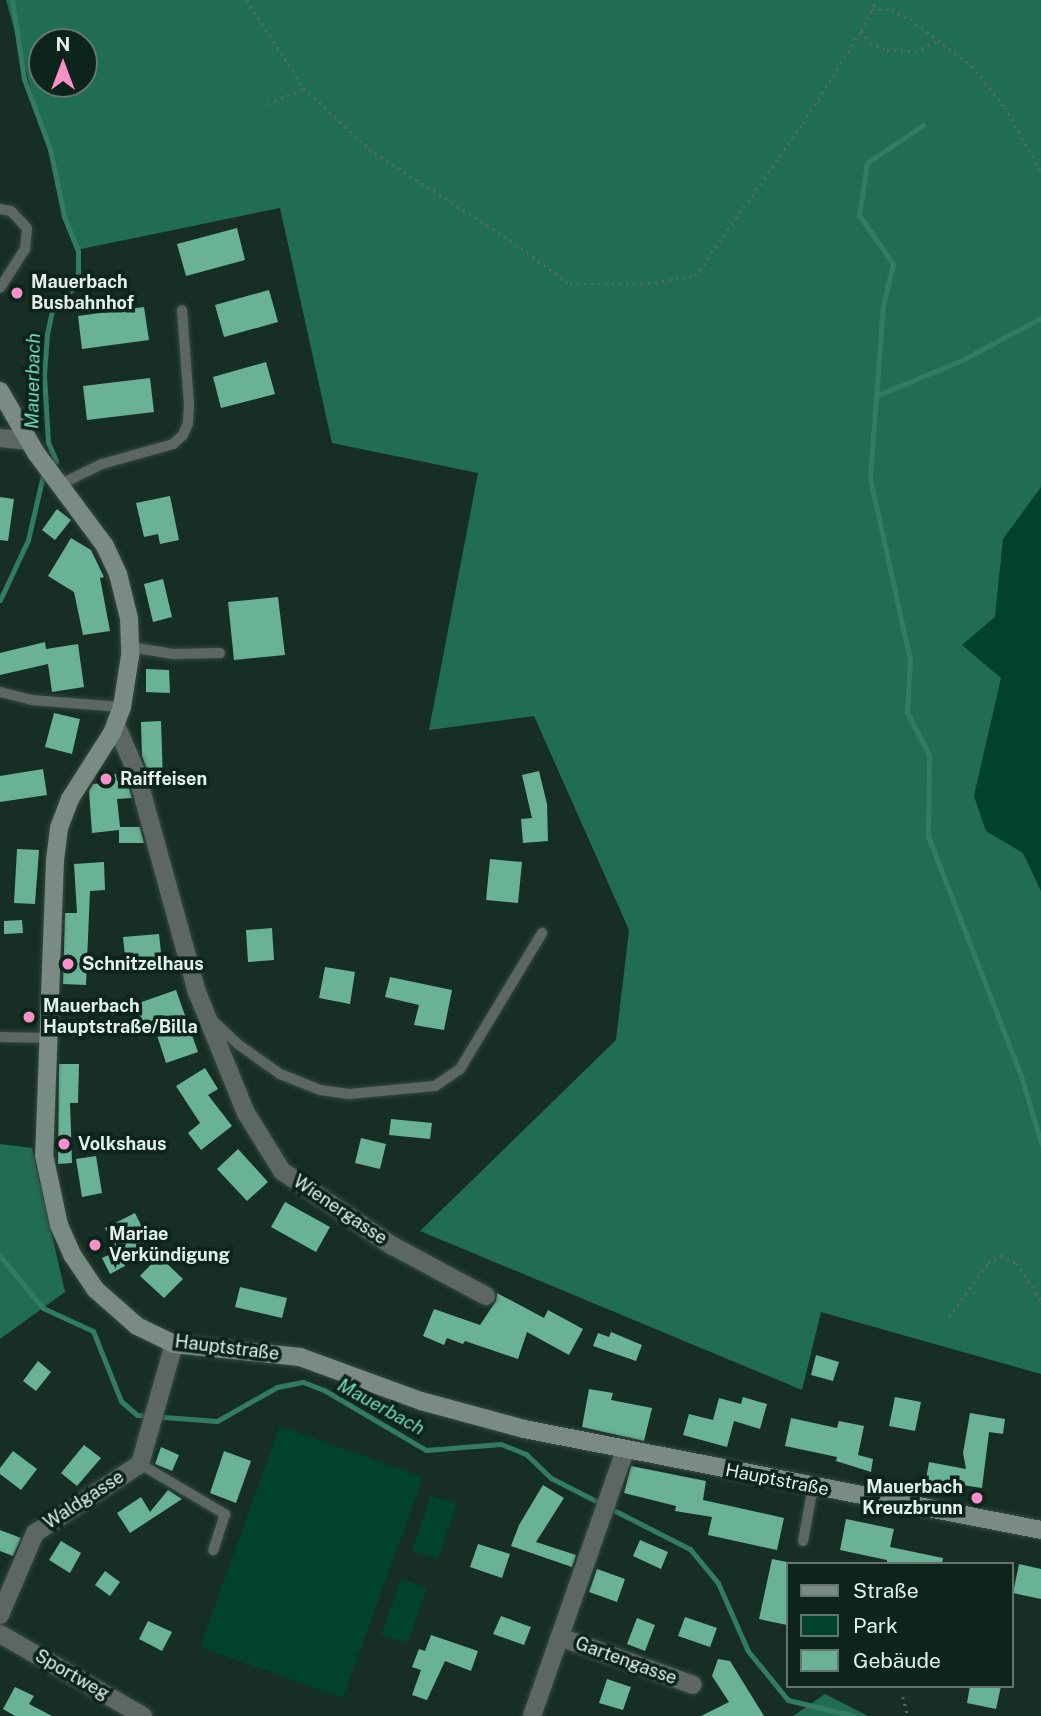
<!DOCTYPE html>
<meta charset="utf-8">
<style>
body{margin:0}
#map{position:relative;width:1041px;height:1716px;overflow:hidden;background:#172e25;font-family:"Public Sans",sans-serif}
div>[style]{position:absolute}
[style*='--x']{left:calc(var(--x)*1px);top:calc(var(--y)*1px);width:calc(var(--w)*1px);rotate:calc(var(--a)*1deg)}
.green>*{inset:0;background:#00422e}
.forest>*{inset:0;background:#216d53}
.stream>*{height:5px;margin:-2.5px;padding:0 2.5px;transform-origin:2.5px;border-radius:2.5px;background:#337c61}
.building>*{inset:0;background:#6ab295}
.path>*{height:2.5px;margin-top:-1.25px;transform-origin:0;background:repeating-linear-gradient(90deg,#556961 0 2px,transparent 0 7px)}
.roads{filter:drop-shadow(0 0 2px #344941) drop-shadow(0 0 2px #344941)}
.service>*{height:10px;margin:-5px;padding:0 5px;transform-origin:5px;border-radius:5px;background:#5c6762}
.minor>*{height:18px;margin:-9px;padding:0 9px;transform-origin:9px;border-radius:9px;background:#5c6762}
.tertiary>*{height:18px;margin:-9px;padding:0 9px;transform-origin:9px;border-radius:9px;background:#5c6762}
.secondary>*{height:18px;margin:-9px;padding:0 9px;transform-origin:9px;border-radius:9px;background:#798b83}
.dots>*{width:19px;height:19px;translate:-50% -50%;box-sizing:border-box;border:4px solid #0d241b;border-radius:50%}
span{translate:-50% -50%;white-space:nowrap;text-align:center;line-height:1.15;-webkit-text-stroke:7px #0d241b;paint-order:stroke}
.poi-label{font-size:18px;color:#e3f1ea;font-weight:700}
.left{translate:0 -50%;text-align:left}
.right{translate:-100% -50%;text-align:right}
.street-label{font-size:18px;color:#e3f1ea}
.water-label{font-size:19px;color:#70dab1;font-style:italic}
.legend{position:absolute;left:786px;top:1562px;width:228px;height:126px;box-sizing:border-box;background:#0d241b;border:2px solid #63766e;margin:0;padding:9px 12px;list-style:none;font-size:21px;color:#e3f1ea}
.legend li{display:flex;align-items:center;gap:14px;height:35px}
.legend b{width:35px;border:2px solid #63766e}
.north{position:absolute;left:28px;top:28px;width:70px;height:70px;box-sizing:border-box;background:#0d241b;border:2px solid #63766e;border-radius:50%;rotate:0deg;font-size:19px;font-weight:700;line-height:28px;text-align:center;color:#e3f1ea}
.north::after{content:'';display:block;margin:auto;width:24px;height:32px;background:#f990ca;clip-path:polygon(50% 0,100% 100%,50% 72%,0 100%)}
</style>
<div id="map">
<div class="green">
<i style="clip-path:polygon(1041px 487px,1041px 891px,1023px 853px,986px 831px,974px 796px,1001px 678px,962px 645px,995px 617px,1003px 539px)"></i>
<i style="clip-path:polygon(280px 1426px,423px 1477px,343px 1698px,200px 1647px)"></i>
<i style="clip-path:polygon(431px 1495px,457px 1504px,438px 1560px,412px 1551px)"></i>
<i style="clip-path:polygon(401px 1579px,427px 1588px,407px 1644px,381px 1635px)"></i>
</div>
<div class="forest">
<i style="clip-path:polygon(evenodd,6px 0,1041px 0,1041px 487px,1003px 539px,995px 617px,962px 645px,1001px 678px,974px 796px,986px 831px,1023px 853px,1041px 891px,1041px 1374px,821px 1312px,802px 1390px,420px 1231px,616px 1040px,629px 930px,534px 716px,429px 730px,478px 473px,332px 443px,280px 208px,76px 250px,6px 0,42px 42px,84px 42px,84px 84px,42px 84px,42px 42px)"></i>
<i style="clip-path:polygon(0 1144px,32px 1148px,65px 1292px,0 1339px)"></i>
<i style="clip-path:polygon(825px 1694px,868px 1716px,793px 1716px)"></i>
</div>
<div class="stream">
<i style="--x:923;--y:125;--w:68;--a:145.8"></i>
<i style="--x:867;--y:163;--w:53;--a:98.7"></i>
<i style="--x:859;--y:215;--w:60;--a:55.2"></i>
<i style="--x:893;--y:264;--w:42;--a:103.7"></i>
<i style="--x:883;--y:305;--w:173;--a:94.3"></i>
<i style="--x:870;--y:478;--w:186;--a:77.6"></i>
<i style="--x:910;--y:660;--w:52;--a:93.3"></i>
<i style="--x:907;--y:712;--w:48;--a:62.9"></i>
<i style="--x:929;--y:755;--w:81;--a:90.7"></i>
<i style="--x:928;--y:836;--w:257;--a:68.8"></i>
<i style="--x:1021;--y:1076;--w:70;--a:73.4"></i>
<i style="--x:878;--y:395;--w:91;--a:-22.6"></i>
<i style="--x:962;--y:360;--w:89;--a:-28"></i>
<i style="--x:0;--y:600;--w:66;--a:-65"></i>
<i style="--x:28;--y:540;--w:67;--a:-77"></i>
<i style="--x:43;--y:475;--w:19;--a:-47"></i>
<i style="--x:56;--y:461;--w:21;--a:-113"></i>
<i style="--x:48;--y:442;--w:67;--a:-93.4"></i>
<i style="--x:44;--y:375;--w:41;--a:-85.8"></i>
<i style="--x:47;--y:334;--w:33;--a:-78"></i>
<i style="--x:54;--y:302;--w:25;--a:-34"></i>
<i style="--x:75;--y:288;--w:14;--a:-78"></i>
<i style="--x:78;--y:274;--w:23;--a:-90"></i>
<i style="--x:78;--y:251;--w:38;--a:-112"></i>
<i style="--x:64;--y:216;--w:68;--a:-101.8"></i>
<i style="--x:50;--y:149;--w:75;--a:-110.4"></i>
<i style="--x:24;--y:79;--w:80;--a:-98.6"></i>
<i style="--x:0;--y:1256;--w:67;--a:50.4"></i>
<i style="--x:43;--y:1308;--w:55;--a:24.7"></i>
<i style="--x:93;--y:1331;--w:75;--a:68.2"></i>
<i style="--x:121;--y:1401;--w:21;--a:41"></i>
<i style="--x:137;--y:1415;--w:80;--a:4.3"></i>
<i style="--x:217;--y:1421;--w:69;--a:-29.5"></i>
<i style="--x:277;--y:1387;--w:26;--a:-11"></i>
<i style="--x:303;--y:1382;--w:22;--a:21"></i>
<i style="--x:324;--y:1390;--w:118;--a:30.5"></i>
<i style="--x:426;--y:1450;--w:75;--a:-4.6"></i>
<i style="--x:501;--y:1444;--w:27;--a:22"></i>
<i style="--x:526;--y:1454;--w:35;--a:44"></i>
<i style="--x:551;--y:1478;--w:156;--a:27.1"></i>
<i style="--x:690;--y:1549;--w:44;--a:50.5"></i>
<i style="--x:718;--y:1583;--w:74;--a:66.2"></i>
<i style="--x:748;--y:1651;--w:63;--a:50.8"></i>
<i style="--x:788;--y:1700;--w:68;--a:13.6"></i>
</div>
<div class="building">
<i style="clip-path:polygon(237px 228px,245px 260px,186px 276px,177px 244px)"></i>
<i style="clip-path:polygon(269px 290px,278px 322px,224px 337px,215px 305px)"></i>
<i style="clip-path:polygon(144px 307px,149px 340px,82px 349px,78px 316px)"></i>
<i style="clip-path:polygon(266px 362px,275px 394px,221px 408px,213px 377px)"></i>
<i style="clip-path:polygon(150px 378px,154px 412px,87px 420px,83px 386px)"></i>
<i style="clip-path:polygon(170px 496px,179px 540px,160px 544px,158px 534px,144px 537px,136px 503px)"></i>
<i style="clip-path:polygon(0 497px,14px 499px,8px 541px,0 540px)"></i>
<i style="clip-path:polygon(57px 509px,71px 520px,55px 540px,42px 530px)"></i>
<i style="clip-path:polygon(71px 538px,91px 550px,104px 577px,100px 578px,110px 631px,83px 635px,74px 592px,48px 576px)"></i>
<i style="clip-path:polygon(163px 579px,172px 617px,153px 622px,144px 584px)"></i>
<i style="clip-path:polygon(278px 597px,285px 655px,234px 660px,228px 602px)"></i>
<i style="clip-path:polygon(45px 642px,46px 649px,78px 644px,84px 687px,52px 692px,48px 664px,0 675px,0 653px)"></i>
<i style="clip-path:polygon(146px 669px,169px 670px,170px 693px,146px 692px)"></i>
<i style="clip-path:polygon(54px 713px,80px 719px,72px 754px,45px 747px)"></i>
<i style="clip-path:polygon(161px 721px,163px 781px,151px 781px,142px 756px,141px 722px)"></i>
<i style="clip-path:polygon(43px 769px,47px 795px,0 802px,0 776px)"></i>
<i style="clip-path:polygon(539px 771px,547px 804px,548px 841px,523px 843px,521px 819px,532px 818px,522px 775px)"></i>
<i style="clip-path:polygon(116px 774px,117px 781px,127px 780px,132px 798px,117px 799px,120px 827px,140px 827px,144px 843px,119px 843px,119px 830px,92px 833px,89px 791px,93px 784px,103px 783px,102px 775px)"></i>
<i style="clip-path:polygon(17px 849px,39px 850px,35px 904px,14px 903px)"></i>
<i style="clip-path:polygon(490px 859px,522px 862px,518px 903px,486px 900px)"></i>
<i style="clip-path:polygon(104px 862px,105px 890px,90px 891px,86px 985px,63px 984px,65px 913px,77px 913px,74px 864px)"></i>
<i style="clip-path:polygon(22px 920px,23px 933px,4px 934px,4px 921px)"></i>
<i style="clip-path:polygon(272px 928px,274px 960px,248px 962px,246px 930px)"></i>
<i style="clip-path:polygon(159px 934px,162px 962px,126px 965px,123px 937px)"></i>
<i style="clip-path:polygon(325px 967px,355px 972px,350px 1004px,319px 998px)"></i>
<i style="clip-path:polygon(390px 977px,452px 990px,444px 1030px,414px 1025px,419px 1005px,385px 997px)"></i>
<i style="clip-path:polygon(176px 990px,198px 1052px,166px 1063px,154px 1026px,144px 1029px,136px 1004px)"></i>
<i style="clip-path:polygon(59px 1064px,79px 1064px,78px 1103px,70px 1103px,72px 1163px,58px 1164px)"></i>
<i style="clip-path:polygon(205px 1068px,218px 1089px,208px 1095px,232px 1126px,201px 1150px,188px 1133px,200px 1123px,176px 1086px)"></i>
<i style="clip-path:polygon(391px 1119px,432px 1123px,430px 1139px,389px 1135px)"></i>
<i style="clip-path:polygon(361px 1138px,386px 1144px,380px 1169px,355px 1163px)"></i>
<i style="clip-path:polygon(238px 1149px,268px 1182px,247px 1201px,217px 1169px)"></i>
<i style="clip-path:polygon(96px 1156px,102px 1193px,82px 1197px,76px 1159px)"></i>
<i style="clip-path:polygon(285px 1202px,330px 1227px,316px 1252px,271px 1227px)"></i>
<i style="clip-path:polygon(135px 1213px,149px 1241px,120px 1256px,105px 1228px)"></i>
<i style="clip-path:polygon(117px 1251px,125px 1266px,110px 1274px,102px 1258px)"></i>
<i style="clip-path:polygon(159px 1256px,183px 1279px,164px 1298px,140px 1276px)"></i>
<i style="clip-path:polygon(240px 1287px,287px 1298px,282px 1318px,235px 1307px)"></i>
<i style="clip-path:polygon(497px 1293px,544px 1318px,548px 1310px,583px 1329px,569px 1355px,527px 1332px,518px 1359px,465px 1341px,463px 1344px,447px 1338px,444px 1345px,423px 1336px,434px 1309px,480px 1325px,496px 1301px)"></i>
<i style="clip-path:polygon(611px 1332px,642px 1345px,636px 1361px,593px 1346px,598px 1333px,609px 1337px)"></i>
<i style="clip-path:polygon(816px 1355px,839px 1362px,833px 1381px,811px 1375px)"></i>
<i style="clip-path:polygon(38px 1361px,51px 1372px,36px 1391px,23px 1381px)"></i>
<i style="clip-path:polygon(589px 1389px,613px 1393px,611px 1400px,652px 1408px,644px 1441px,582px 1427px)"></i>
<i style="clip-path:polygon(743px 1397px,767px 1404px,760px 1429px,734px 1421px,727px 1447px,683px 1435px,689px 1414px,713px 1420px,719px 1398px,741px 1404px)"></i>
<i style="clip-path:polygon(895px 1397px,921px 1402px,915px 1431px,889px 1426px)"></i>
<i style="clip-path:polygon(970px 1413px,1005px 1419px,1003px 1434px,989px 1432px,982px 1488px,942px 1482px,941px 1487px,925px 1485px,929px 1462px,966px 1469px,963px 1453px)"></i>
<i style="clip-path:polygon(791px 1418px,837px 1428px,839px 1421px,864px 1426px,858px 1455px,873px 1459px,871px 1472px,836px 1461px,837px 1457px,785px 1446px)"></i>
<i style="clip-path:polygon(84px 1445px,101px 1458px,77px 1486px,61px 1473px)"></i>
<i style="clip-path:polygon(161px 1447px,179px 1455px,172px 1471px,155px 1464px)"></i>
<i style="clip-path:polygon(13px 1451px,37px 1469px,21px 1490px,0 1474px,0 1468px)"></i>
<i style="clip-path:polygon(224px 1451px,251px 1461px,236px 1503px,210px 1493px)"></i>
<i style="clip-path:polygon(631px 1466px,706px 1481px,703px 1500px,784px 1518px,777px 1550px,708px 1535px,712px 1517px,675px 1511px,676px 1506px,624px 1493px)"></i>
<i style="clip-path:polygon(543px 1485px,564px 1498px,536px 1542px,576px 1555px,572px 1567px,511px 1546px,519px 1525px)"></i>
<i style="clip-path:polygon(168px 1490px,182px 1499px,130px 1533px,117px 1513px,141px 1497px,150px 1512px)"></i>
<i style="clip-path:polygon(846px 1519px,894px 1529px,890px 1547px,943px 1558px,942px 1564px,887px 1564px,887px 1560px,840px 1550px)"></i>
<i style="clip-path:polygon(0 1530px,21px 1538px,13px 1556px,0 1551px)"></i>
<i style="clip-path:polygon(640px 1540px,668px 1552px,661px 1569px,633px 1556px)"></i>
<i style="clip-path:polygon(61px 1541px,81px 1553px,70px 1573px,49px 1560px)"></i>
<i style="clip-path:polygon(478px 1544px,510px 1554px,502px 1578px,470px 1567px)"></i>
<i style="clip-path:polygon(772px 1559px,787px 1562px,787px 1625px,759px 1619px)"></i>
<i style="clip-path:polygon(1019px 1564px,1041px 1569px,1041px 1599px,1013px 1593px)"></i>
<i style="clip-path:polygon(597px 1569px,625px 1579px,617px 1602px,589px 1592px)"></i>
<i style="clip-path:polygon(105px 1571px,120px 1582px,110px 1596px,95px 1585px)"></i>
<i style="clip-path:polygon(501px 1616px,531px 1627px,524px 1645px,493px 1634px)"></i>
<i style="clip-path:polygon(685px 1617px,717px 1628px,710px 1647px,678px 1636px)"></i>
<i style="clip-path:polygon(637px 1618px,655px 1625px,645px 1651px,627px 1644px)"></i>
<i style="clip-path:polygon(148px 1621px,172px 1632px,162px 1651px,139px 1639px)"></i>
<i style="clip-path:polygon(431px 1635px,478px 1651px,471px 1671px,445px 1661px,427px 1700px,412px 1695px,421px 1670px,412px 1667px,419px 1649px,425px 1651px)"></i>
<i style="clip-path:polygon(718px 1659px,730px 1661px,764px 1716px,701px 1716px,729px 1702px,712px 1676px)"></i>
<i style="clip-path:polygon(607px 1679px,631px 1687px,623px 1710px,599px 1703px)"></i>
<i style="clip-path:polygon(970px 1686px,1001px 1686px,996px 1709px,967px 1703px)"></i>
<i style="clip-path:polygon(15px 1687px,34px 1696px,29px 1704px,52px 1716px,15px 1716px,3px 1709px)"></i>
</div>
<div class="path">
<i style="--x:247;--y:0;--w:105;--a:57.1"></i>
<i style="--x:304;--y:88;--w:89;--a:43.2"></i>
<i style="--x:369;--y:149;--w:168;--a:32.8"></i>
<i style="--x:510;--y:240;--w:74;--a:36.3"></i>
<i style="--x:570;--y:284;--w:71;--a:0"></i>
<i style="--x:641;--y:284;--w:55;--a:-8.4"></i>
<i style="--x:695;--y:276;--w:187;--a:-54.8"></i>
<i style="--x:803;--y:123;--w:109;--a:-57.8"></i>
<i style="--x:861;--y:31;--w:34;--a:-64"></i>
<i style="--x:872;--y:10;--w:20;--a:0"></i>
<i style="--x:892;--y:10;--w:20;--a:27"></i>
<i style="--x:910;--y:19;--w:78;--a:37.2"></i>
<i style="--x:972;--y:66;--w:53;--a:51.2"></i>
<i style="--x:1005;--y:107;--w:74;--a:61"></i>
<i style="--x:861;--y:31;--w:15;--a:53"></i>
<i style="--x:870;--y:43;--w:18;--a:22"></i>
<i style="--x:887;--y:50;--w:28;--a:2"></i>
<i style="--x:915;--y:51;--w:25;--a:-23"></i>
<i style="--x:268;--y:104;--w:39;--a:-24"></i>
<i style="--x:949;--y:1317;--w:67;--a:-54.2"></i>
<i style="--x:988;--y:1263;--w:15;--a:-32"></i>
<i style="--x:1001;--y:1255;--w:18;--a:27"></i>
<i style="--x:1017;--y:1263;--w:45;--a:57.7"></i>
<i style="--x:903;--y:1697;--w:20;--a:75"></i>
</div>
<div class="roads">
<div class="service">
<i style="--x:0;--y:209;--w:11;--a:10"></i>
<i style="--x:11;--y:211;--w:23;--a:47"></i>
<i style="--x:27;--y:228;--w:21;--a:95"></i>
<i style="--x:25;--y:249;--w:46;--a:122.7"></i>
<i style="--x:61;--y:484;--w:46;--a:-26"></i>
<i style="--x:102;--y:464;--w:74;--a:-15.7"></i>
<i style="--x:173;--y:444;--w:13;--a:-42"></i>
<i style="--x:183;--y:435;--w:13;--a:-67"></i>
<i style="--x:188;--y:423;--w:18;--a:-87"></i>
<i style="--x:189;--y:405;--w:95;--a:-94.2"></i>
<i style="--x:130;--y:647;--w:44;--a:9.2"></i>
<i style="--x:173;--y:654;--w:47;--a:-1.2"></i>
<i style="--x:0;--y:692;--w:32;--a:14"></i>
<i style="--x:31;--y:700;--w:91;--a:4.4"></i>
<i style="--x:211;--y:1019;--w:38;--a:43"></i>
<i style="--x:239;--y:1045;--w:50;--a:35.3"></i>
<i style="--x:280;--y:1074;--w:43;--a:21.8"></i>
<i style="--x:320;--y:1090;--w:29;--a:8"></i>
<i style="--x:349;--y:1094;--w:86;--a:-5.3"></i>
<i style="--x:435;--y:1086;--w:30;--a:-34"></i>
<i style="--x:460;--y:1069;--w:159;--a:-58.9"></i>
<i style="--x:1;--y:1037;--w:46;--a:1.2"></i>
<i style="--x:140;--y:1464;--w:99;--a:30.5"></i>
<i style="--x:225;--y:1514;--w:38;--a:108"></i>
<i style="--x:803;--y:1541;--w:55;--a:-79.5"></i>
</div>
<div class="minor">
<i style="--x:116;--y:725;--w:50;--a:66.5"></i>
<i style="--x:136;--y:771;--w:229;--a:74.6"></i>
<i style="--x:197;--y:992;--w:131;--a:68"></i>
<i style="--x:246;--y:1113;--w:68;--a:58.2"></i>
<i style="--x:282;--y:1171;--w:132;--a:34.2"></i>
<i style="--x:391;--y:1245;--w:108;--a:28.2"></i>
<i style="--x:0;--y:1615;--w:89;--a:-66.9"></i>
<i style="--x:35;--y:1533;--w:126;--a:-33.3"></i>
<i style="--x:140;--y:1464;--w:125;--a:-74.2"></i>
<i style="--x:0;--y:1634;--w:165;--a:29.8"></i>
<i style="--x:560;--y:1637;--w:141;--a:19.8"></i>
<i style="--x:532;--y:1716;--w:282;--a:-70.7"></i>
</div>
<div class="tertiary">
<i style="--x:0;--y:438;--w:27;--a:6"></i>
</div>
<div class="secondary">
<i style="--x:0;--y:391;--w:72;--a:59.9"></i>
<i style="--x:36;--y:453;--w:116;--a:53.4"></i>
<i style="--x:105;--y:546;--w:31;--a:65"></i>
<i style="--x:118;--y:574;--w:45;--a:76"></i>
<i style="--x:129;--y:618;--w:38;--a:88"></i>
<i style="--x:130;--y:656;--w:52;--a:98.9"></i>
<i style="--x:122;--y:707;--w:28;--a:111"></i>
<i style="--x:112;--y:733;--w:78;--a:122.5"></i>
<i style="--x:70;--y:799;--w:31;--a:111"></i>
<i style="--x:59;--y:828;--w:32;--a:97"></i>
<i style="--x:55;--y:860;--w:295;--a:92.1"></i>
<i style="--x:44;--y:1155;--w:72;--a:77.9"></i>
<i style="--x:59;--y:1225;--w:34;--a:66"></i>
<i style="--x:73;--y:1256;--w:40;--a:56"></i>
<i style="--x:95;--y:1289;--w:56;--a:41.4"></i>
<i style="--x:137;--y:1326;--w:41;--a:25.9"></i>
<i style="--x:174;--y:1344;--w:127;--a:5.9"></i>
<i style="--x:300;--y:1357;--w:129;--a:20"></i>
<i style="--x:421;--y:1401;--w:107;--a:15.2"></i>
<i style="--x:524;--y:1429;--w:527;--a:11.05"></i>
</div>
</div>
<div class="dots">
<i style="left:17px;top:293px;background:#f990ca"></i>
<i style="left:106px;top:779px;background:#f990ca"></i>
<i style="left:68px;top:964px;background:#f990ca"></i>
<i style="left:29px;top:1017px;background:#f990ca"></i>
<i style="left:64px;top:1144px;background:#f990ca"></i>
<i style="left:95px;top:1245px;background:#f990ca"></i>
<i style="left:977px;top:1498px;background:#f990ca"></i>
</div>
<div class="poi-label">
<span class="left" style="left:31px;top:293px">Mauerbach<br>Busbahnhof</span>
<span class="left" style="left:120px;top:779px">Raiffeisen</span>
<span class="left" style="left:82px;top:964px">Schnitzelhaus</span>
<span class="left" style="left:43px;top:1017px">Mauerbach<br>Hauptstraße/Billa</span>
<span class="left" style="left:78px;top:1144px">Volkshaus</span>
<span class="left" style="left:109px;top:1245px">Mariae<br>Verkündigung</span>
<span class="right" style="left:963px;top:1498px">Mauerbach<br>Kreuzbrunn</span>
</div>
<div class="street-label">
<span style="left:340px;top:1210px;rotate:34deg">Wienergasse</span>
<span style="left:227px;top:1348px;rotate:7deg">Hauptstraße</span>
<span style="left:777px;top:1480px;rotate:11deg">Hauptstraße</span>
<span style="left:84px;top:1500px;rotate:-33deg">Waldgasse</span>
<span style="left:626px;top:1661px;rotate:20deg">Gartengasse</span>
<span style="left:72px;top:1675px;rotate:30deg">Sportweg</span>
</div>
<div class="water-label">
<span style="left:33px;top:381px;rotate:-89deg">Mauerbach</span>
<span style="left:381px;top:1407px;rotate:29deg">Mauerbach</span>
</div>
<ul class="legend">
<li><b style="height:9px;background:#798b83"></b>Straße</li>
<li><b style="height:19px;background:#00422e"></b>Park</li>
<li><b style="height:19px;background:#6ab295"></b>Gebäude</li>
</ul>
<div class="north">N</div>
</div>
